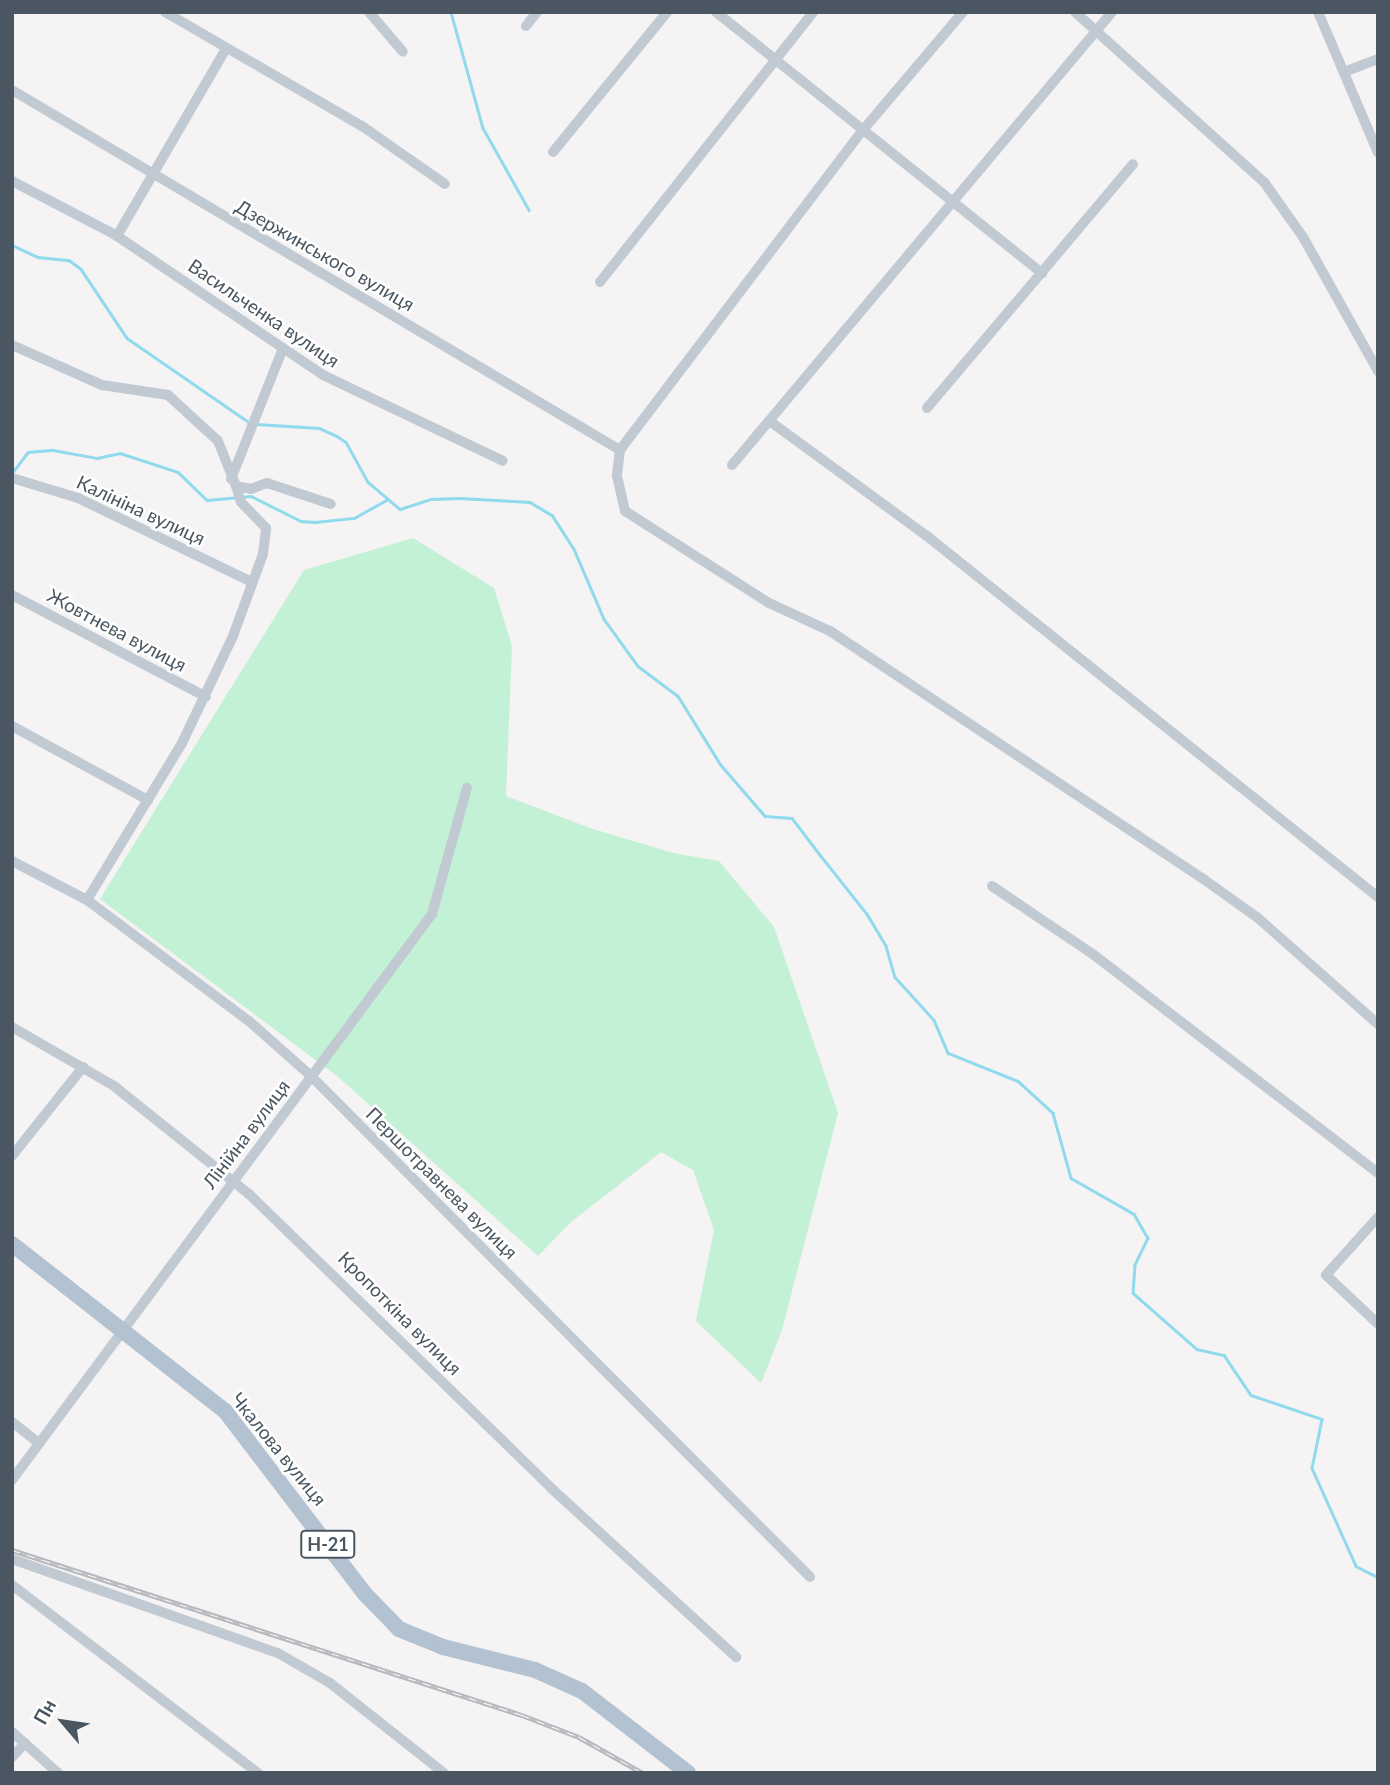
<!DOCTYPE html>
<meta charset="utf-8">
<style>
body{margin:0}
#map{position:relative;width:1390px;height:1785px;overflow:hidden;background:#f5f3f3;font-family:Lato,sans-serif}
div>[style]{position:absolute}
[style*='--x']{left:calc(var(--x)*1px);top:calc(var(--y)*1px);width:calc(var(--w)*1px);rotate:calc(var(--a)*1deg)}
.green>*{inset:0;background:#c3f1d5}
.stream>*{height:2.5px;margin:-1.25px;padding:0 1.25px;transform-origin:1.25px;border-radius:1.25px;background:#90daee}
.minor>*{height:10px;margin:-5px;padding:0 5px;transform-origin:5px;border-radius:5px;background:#c1cad2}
.primary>*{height:16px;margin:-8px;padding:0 8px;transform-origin:8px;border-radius:8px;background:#b3c2d1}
.rail>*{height:5px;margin-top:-2.5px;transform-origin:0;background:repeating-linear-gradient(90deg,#fff 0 8px,#b5b8bd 0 16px);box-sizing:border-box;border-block:2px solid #b5b8bd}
span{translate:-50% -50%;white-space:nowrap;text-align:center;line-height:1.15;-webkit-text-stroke:5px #fff;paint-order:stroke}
.shield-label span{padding:2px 5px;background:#fff;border:2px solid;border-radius:5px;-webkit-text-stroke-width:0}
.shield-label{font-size:18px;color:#4a5661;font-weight:700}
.street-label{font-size:19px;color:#4a5661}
.frame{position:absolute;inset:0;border:14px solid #4a5661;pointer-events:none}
.north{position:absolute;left:28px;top:1687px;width:70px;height:70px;-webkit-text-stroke:5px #fff;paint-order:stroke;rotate:299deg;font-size:19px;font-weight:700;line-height:28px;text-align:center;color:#4a5661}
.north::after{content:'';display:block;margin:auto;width:24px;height:32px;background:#4a5661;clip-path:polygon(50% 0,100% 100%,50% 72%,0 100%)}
</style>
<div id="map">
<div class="green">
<i style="clip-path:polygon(413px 538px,494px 588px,512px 646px,506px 796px,590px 828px,673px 853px,719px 861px,774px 927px,838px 1113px,782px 1330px,761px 1383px,696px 1321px,714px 1230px,693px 1170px,661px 1152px,571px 1222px,538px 1256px,337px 1076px,100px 899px,304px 570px)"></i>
</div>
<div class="stream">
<i style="--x:451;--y:12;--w:120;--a:74.6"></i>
<i style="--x:483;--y:128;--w:94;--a:60.7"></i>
<i style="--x:12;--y:245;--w:29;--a:25"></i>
<i style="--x:38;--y:257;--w:31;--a:6"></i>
<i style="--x:69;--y:260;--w:15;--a:37"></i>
<i style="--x:81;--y:269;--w:83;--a:56.3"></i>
<i style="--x:127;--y:338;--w:150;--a:34.6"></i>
<i style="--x:257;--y:424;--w:62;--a:3.7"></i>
<i style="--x:319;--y:428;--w:20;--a:24"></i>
<i style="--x:337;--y:436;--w:11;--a:34"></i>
<i style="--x:346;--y:442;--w:46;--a:61.2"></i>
<i style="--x:368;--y:482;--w:42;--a:40.2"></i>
<i style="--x:400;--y:509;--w:33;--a:-18"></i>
<i style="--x:431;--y:499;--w:28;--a:-2"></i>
<i style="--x:459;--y:498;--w:71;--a:3.2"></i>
<i style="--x:530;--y:502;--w:26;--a:31"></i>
<i style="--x:552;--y:515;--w:40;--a:57.1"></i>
<i style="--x:574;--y:549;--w:76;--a:66.8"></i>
<i style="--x:604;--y:619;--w:58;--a:54.1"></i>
<i style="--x:638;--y:666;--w:50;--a:36.9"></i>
<i style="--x:678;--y:696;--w:81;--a:58.1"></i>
<i style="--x:721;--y:765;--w:67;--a:49.2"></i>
<i style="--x:765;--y:816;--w:27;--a:4"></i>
<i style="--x:792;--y:818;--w:48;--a:52.7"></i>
<i style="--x:821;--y:856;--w:74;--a:51.6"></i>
<i style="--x:867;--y:914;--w:37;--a:59"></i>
<i style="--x:886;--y:946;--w:32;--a:74"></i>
<i style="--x:895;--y:977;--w:58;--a:47.8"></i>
<i style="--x:934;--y:1020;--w:36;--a:67"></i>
<i style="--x:948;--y:1053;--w:75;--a:21.8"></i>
<i style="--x:1018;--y:1081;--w:47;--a:42.4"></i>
<i style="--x:1053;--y:1113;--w:67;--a:74.5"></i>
<i style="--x:1071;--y:1178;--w:73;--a:29.7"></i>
<i style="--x:1134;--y:1214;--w:28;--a:60"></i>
<i style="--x:1148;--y:1238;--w:30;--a:116"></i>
<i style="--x:1135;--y:1265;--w:28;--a:94"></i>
<i style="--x:1133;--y:1293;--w:85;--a:41.2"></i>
<i style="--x:1197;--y:1349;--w:28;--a:13"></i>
<i style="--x:1224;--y:1355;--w:48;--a:56"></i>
<i style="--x:1251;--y:1395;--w:75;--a:18.7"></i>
<i style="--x:1322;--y:1419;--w:50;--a:101.5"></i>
<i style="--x:1312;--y:1468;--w:107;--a:65.8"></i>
<i style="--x:1356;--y:1566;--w:25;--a:27"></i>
<i style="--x:12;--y:473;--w:26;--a:-53"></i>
<i style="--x:28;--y:452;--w:25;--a:-5"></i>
<i style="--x:53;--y:450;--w:45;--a:10.3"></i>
<i style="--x:97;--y:458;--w:24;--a:-12"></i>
<i style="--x:120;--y:453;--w:61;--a:18.1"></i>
<i style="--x:178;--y:472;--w:40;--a:44"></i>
<i style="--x:207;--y:500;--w:44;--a:-5.2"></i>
<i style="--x:251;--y:496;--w:56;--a:26.6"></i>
<i style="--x:301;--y:521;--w:14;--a:4"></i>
<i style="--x:315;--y:522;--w:39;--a:-6"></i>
<i style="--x:354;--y:518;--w:37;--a:-29"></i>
</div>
<div class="minor">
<i style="--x:165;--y:12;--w:228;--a:30.1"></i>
<i style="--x:362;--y:126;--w:101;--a:34.9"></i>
<i style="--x:369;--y:12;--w:52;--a:49.6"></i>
<i style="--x:716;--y:12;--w:418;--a:38.7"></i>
<i style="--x:963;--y:12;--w:156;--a:130.3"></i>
<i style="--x:862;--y:131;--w:400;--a:127.2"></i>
<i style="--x:620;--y:450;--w:26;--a:97"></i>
<i style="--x:617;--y:476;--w:36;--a:77"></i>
<i style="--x:625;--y:511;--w:171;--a:32.6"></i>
<i style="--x:769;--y:603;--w:67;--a:24.7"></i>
<i style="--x:830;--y:631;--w:447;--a:33.6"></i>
<i style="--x:1202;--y:878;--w:69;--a:35.5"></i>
<i style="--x:1258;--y:918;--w:160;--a:41.5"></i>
<i style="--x:1075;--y:12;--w:254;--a:42"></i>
<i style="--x:1264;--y:182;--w:67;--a:54.7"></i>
<i style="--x:1303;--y:237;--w:154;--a:60.8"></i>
<i style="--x:1318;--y:12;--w:153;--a:66.9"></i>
<i style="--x:526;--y:26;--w:18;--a:-52"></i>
<i style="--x:1344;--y:72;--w:36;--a:-21"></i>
<i style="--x:12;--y:90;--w:707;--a:30.63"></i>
<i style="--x:553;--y:152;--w:181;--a:-50.8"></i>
<i style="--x:12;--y:181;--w:115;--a:27.5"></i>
<i style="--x:114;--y:234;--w:252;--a:34"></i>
<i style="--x:323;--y:375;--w:199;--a:25.5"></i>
<i style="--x:117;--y:236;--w:216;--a:-59.8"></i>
<i style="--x:600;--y:282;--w:344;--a:-51.7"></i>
<i style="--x:12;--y:345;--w:98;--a:24"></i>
<i style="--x:102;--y:385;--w:67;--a:8.6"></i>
<i style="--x:168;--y:395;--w:68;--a:42.6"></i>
<i style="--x:218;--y:441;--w:48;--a:68.2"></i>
<i style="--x:236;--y:486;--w:15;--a:11"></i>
<i style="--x:251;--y:489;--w:17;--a:-21"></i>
<i style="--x:267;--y:483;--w:67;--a:18.2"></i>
<i style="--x:927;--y:408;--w:319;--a:-49.8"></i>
<i style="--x:771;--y:422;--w:193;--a:36.2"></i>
<i style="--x:927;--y:536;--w:578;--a:38.68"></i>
<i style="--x:732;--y:465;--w:591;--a:-50.01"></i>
<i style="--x:12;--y:478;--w:69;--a:16.9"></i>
<i style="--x:78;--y:498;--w:193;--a:25.8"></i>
<i style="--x:231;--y:479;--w:141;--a:-68.3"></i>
<i style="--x:12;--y:595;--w:219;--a:27.7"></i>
<i style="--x:12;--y:726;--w:155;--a:28.6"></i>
<i style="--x:12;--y:861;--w:85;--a:27.5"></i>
<i style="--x:87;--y:900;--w:202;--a:36.8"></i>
<i style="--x:249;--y:1021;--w:83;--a:41.6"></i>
<i style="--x:311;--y:1076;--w:707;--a:45.11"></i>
<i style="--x:992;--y:886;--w:123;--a:34.1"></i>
<i style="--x:1094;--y:955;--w:358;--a:37.5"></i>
<i style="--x:87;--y:900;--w:184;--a:-58.8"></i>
<i style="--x:182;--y:743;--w:119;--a:-64.5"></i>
<i style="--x:233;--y:636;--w:87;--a:-69.9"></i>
<i style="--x:263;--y:554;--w:26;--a:-83"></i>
<i style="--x:266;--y:528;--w:36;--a:-134"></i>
<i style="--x:241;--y:502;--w:17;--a:-107"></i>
<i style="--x:12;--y:1027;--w:118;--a:30"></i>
<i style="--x:114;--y:1086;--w:173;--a:38.7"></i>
<i style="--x:249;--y:1194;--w:421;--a:44.2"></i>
<i style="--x:551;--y:1488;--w:251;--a:42.4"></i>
<i style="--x:12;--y:1156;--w:114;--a:-51.4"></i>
<i style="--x:1378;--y:1217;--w:78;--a:131.9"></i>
<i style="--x:1326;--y:1275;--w:71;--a:43.3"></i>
<i style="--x:12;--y:1422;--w:33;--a:38"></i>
<i style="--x:12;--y:1480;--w:705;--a:-53.42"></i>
<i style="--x:432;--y:914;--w:131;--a:-74.5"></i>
<i style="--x:12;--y:1559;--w:282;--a:19.5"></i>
<i style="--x:278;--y:1653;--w:60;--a:30"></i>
<i style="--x:330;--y:1683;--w:145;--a:38.3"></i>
<i style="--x:12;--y:1585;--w:310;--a:37.4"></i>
<i style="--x:12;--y:1732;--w:62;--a:41.7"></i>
<i style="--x:12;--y:1757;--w:19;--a:-47"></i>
</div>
<div class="primary">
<i style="--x:12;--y:1244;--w:271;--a:38.1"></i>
<i style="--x:225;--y:1411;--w:230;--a:52.6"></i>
<i style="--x:365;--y:1594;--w:49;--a:45.8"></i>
<i style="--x:399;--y:1629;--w:48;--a:22.2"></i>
<i style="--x:443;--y:1647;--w:95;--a:14"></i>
<i style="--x:535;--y:1670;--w:51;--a:24.1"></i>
<i style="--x:582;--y:1691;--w:134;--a:37.7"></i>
</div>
<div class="rail">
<i style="--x:12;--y:1550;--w:536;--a:17.93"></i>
<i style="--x:522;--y:1715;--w:61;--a:21.1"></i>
<i style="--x:579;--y:1737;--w:73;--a:29.4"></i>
</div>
<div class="shield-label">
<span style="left:328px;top:1544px">Н-21</span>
</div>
<div class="street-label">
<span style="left:325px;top:255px;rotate:30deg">Дзержинського вулиця</span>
<span style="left:264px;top:313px;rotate:34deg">Васильченка вулиця</span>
<span style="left:141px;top:510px;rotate:25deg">Калініна вулиця</span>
<span style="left:117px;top:630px;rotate:28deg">Жовтнева вулиця</span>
<span style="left:246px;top:1134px;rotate:-53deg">Лінійна вулиця</span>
<span style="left:442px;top:1183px;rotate:45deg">Першотравнева вулиця</span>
<span style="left:400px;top:1313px;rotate:45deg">Кропоткіна вулиця</span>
<span style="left:279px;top:1449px;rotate:51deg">Чкалова вулиця</span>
</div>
<div class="frame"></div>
<div class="north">Пн</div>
</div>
